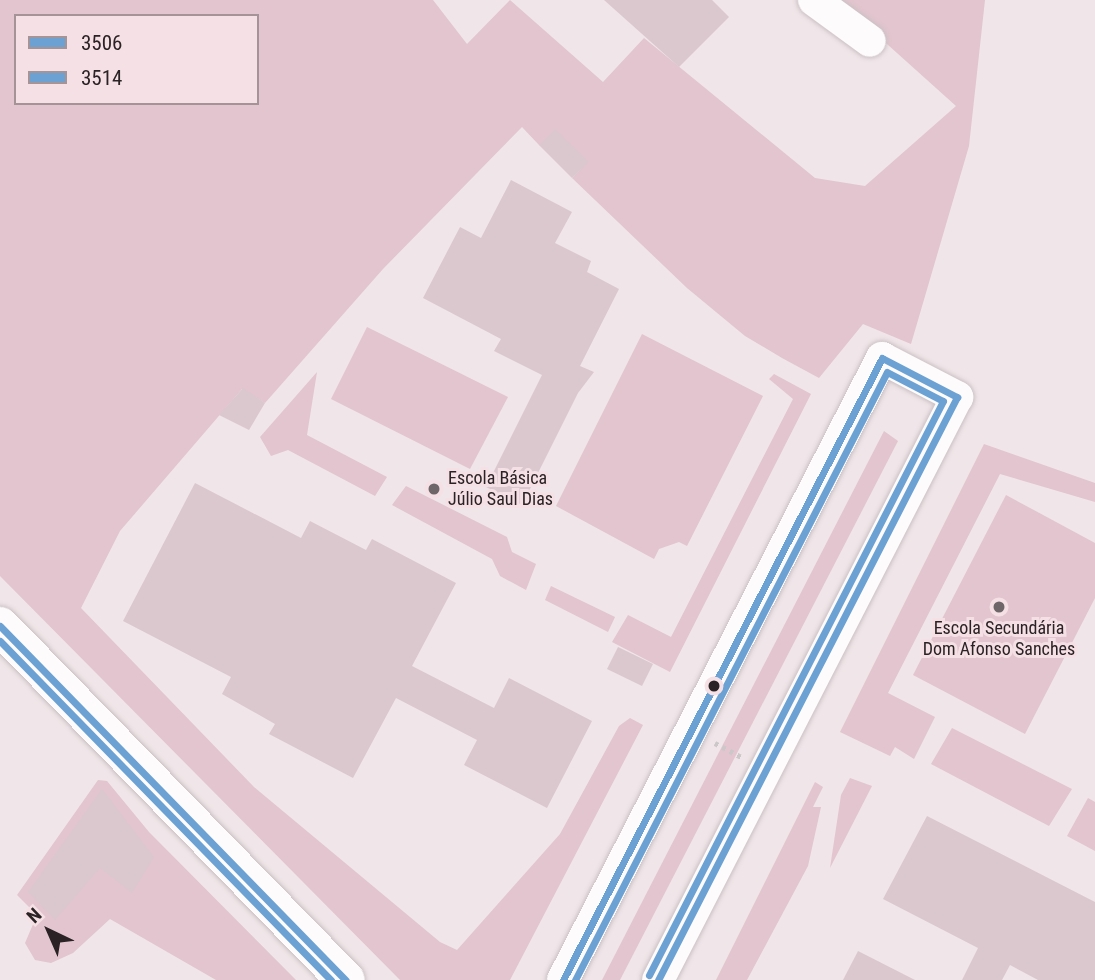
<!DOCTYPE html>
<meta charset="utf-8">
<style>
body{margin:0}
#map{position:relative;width:1095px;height:980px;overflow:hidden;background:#f0e5e8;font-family:"Roboto Condensed",sans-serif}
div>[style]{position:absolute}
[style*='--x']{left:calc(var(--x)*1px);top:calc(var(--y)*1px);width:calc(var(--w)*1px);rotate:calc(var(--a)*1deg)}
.green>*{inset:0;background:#e2c5ce}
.building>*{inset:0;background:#dbc8cf}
.path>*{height:4.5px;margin-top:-2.25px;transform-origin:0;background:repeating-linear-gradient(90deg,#ccc7c8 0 3.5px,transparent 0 8.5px)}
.roads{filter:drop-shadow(0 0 2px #cac1c4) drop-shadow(0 0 2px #cac1c4)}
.street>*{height:32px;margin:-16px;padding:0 16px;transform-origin:16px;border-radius:16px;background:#fdfbfc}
.secondary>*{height:38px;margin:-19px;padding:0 19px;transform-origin:19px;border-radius:19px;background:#fdfbfc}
.bus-1>*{height:7px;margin:-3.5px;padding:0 3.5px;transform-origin:3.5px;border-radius:3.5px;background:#6ca1d3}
.bus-2>*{height:7px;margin:-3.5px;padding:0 3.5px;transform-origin:3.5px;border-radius:3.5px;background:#6ca1d3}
.dots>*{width:19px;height:19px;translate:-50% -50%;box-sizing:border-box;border:4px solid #f5e0e6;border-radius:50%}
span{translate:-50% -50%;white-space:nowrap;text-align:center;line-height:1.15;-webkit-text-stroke:6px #f5e0e6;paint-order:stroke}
.poi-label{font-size:18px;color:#2a2224}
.left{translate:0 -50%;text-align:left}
.legend{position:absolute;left:14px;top:14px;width:245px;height:91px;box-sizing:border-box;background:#f5e0e6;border:2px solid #a49498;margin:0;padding:9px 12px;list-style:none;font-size:21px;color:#2a2224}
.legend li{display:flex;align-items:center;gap:14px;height:35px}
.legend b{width:35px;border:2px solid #a49498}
.north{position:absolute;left:14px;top:896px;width:70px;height:70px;-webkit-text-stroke:5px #f5e0e6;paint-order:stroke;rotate:316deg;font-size:19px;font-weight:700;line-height:28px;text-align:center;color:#2a2224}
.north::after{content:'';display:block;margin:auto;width:24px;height:32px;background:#2a2224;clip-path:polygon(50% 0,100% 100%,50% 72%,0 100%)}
</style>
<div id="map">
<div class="green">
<i style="clip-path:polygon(evenodd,0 0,433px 0,467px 44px,510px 0,603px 82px,644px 38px,815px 178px,865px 186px,956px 106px,838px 0,985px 0,969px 146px,911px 344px,863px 324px,819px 378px,782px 358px,745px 336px,687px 288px,572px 178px,588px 162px,539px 145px,522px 127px,383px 269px,265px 403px,242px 389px,120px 531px,81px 608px,254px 787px,440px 942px,457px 950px,560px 834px,619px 726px,630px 718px,643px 725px,510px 980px,400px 980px,0 576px,0 0,16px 16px,257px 16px,257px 103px,16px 103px,16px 16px)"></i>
<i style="clip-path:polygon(367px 327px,508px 397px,470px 469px,331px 399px)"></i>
<i style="clip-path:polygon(642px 334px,763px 396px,687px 546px,679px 542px,659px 549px,654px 559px,556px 506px)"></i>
<i style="clip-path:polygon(317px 372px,307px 435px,387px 477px,375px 496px,288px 450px,271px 456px,260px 437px)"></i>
<i style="clip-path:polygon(774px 374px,811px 394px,670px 672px,612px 642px,628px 615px,671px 637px,793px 399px,769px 379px)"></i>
<i style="clip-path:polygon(884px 431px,898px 441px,620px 980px,602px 980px)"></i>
<i style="clip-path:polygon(984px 444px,1095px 483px,1095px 502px,1000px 474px,888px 693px,935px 717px,914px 759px,895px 747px,890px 756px,840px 732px)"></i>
<i style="clip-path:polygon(406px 486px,507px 537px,512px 552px,536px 564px,526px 590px,500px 576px,492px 559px,392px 505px)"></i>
<i style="clip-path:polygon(1006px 495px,1095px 543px,1095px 598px,1025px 734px,913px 675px)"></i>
<i style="clip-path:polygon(551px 586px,615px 617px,608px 632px,545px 600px)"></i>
<i style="clip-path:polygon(952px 728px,1072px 789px,1049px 826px,931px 764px)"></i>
<i style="clip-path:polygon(850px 778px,872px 786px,830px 868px,841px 795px)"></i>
<i style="clip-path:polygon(98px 780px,107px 781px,149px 832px,296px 980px,216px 980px,110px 919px,73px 953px,51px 963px,35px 960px,25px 943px,37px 915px,17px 895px)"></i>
<i style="clip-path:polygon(815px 782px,823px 787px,813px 807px,821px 807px,808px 866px,747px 980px,716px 980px)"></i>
<i style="clip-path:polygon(1088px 798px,1095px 802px,1095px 851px,1067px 836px)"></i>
</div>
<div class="building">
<i style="clip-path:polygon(604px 0,712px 0,729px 17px,679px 67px)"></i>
<i style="clip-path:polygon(555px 129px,589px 162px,572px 178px,539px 145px)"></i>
<i style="clip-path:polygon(511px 180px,572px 212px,555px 243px,591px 261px,587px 272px,619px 289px,580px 366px,594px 372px,578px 393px,522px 505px,486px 487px,542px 375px,494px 351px,501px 339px,423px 298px,460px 227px,481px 238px)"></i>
<i style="clip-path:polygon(243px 388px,265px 403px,249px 430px,219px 415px)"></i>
<i style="clip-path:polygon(195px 483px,301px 538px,310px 521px,366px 550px,372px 539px,456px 583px,412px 666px,494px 708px,509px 678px,592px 721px,547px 808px,464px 765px,477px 740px,396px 698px,353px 778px,269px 734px,275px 724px,222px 694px,231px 677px,123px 621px)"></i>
<i style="clip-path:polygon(618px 647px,653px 664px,642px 686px,607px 669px)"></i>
<i style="clip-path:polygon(102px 789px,154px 857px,132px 893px,100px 868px,55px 920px,28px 892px)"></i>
<i style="clip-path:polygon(927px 816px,1095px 902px,1095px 980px,1038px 980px,1010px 965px,1002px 980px,962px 980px,978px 948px,883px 899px)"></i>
<i style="clip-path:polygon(858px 951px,915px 980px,843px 980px)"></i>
</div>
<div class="path">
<i style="--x:715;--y:743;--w:30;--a:28"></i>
</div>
<div class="roads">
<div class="street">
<i style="--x:814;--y:0;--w:69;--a:36.2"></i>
<i style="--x:563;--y:980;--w:699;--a:-62.85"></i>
<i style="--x:882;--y:358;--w:85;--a:27.5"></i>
<i style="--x:957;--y:397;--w:655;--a:117.15"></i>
</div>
<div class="secondary">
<i style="--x:0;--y:626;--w:495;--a:45.7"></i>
</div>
</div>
<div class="bus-1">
<i style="--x:0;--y:626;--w:495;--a:45.7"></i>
<i style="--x:563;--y:980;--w:699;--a:-62.85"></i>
<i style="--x:882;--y:358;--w:85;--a:27.5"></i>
<i style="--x:957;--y:397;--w:655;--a:117.15"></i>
</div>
<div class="bus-2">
<i style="--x:0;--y:641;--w:474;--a:45.7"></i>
<i style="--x:575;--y:980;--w:683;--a:-62.84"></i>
<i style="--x:887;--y:372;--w:63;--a:27.4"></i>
<i style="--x:943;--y:401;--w:645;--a:117.12"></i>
</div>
<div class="dots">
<i style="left:434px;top:489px;background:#6f6669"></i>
<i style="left:999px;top:607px;background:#6f6669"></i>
<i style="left:714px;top:686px;background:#2a2224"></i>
</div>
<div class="poi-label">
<span class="left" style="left:448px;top:489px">Escola Básica<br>Júlio Saul Dias</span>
<span style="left:999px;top:639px">Escola Secundária<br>Dom Afonso Sanches</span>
</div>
<ul class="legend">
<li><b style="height:9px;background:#6ca1d3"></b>3506</li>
<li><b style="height:9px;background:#6ca1d3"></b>3514</li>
</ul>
<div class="north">N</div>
</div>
